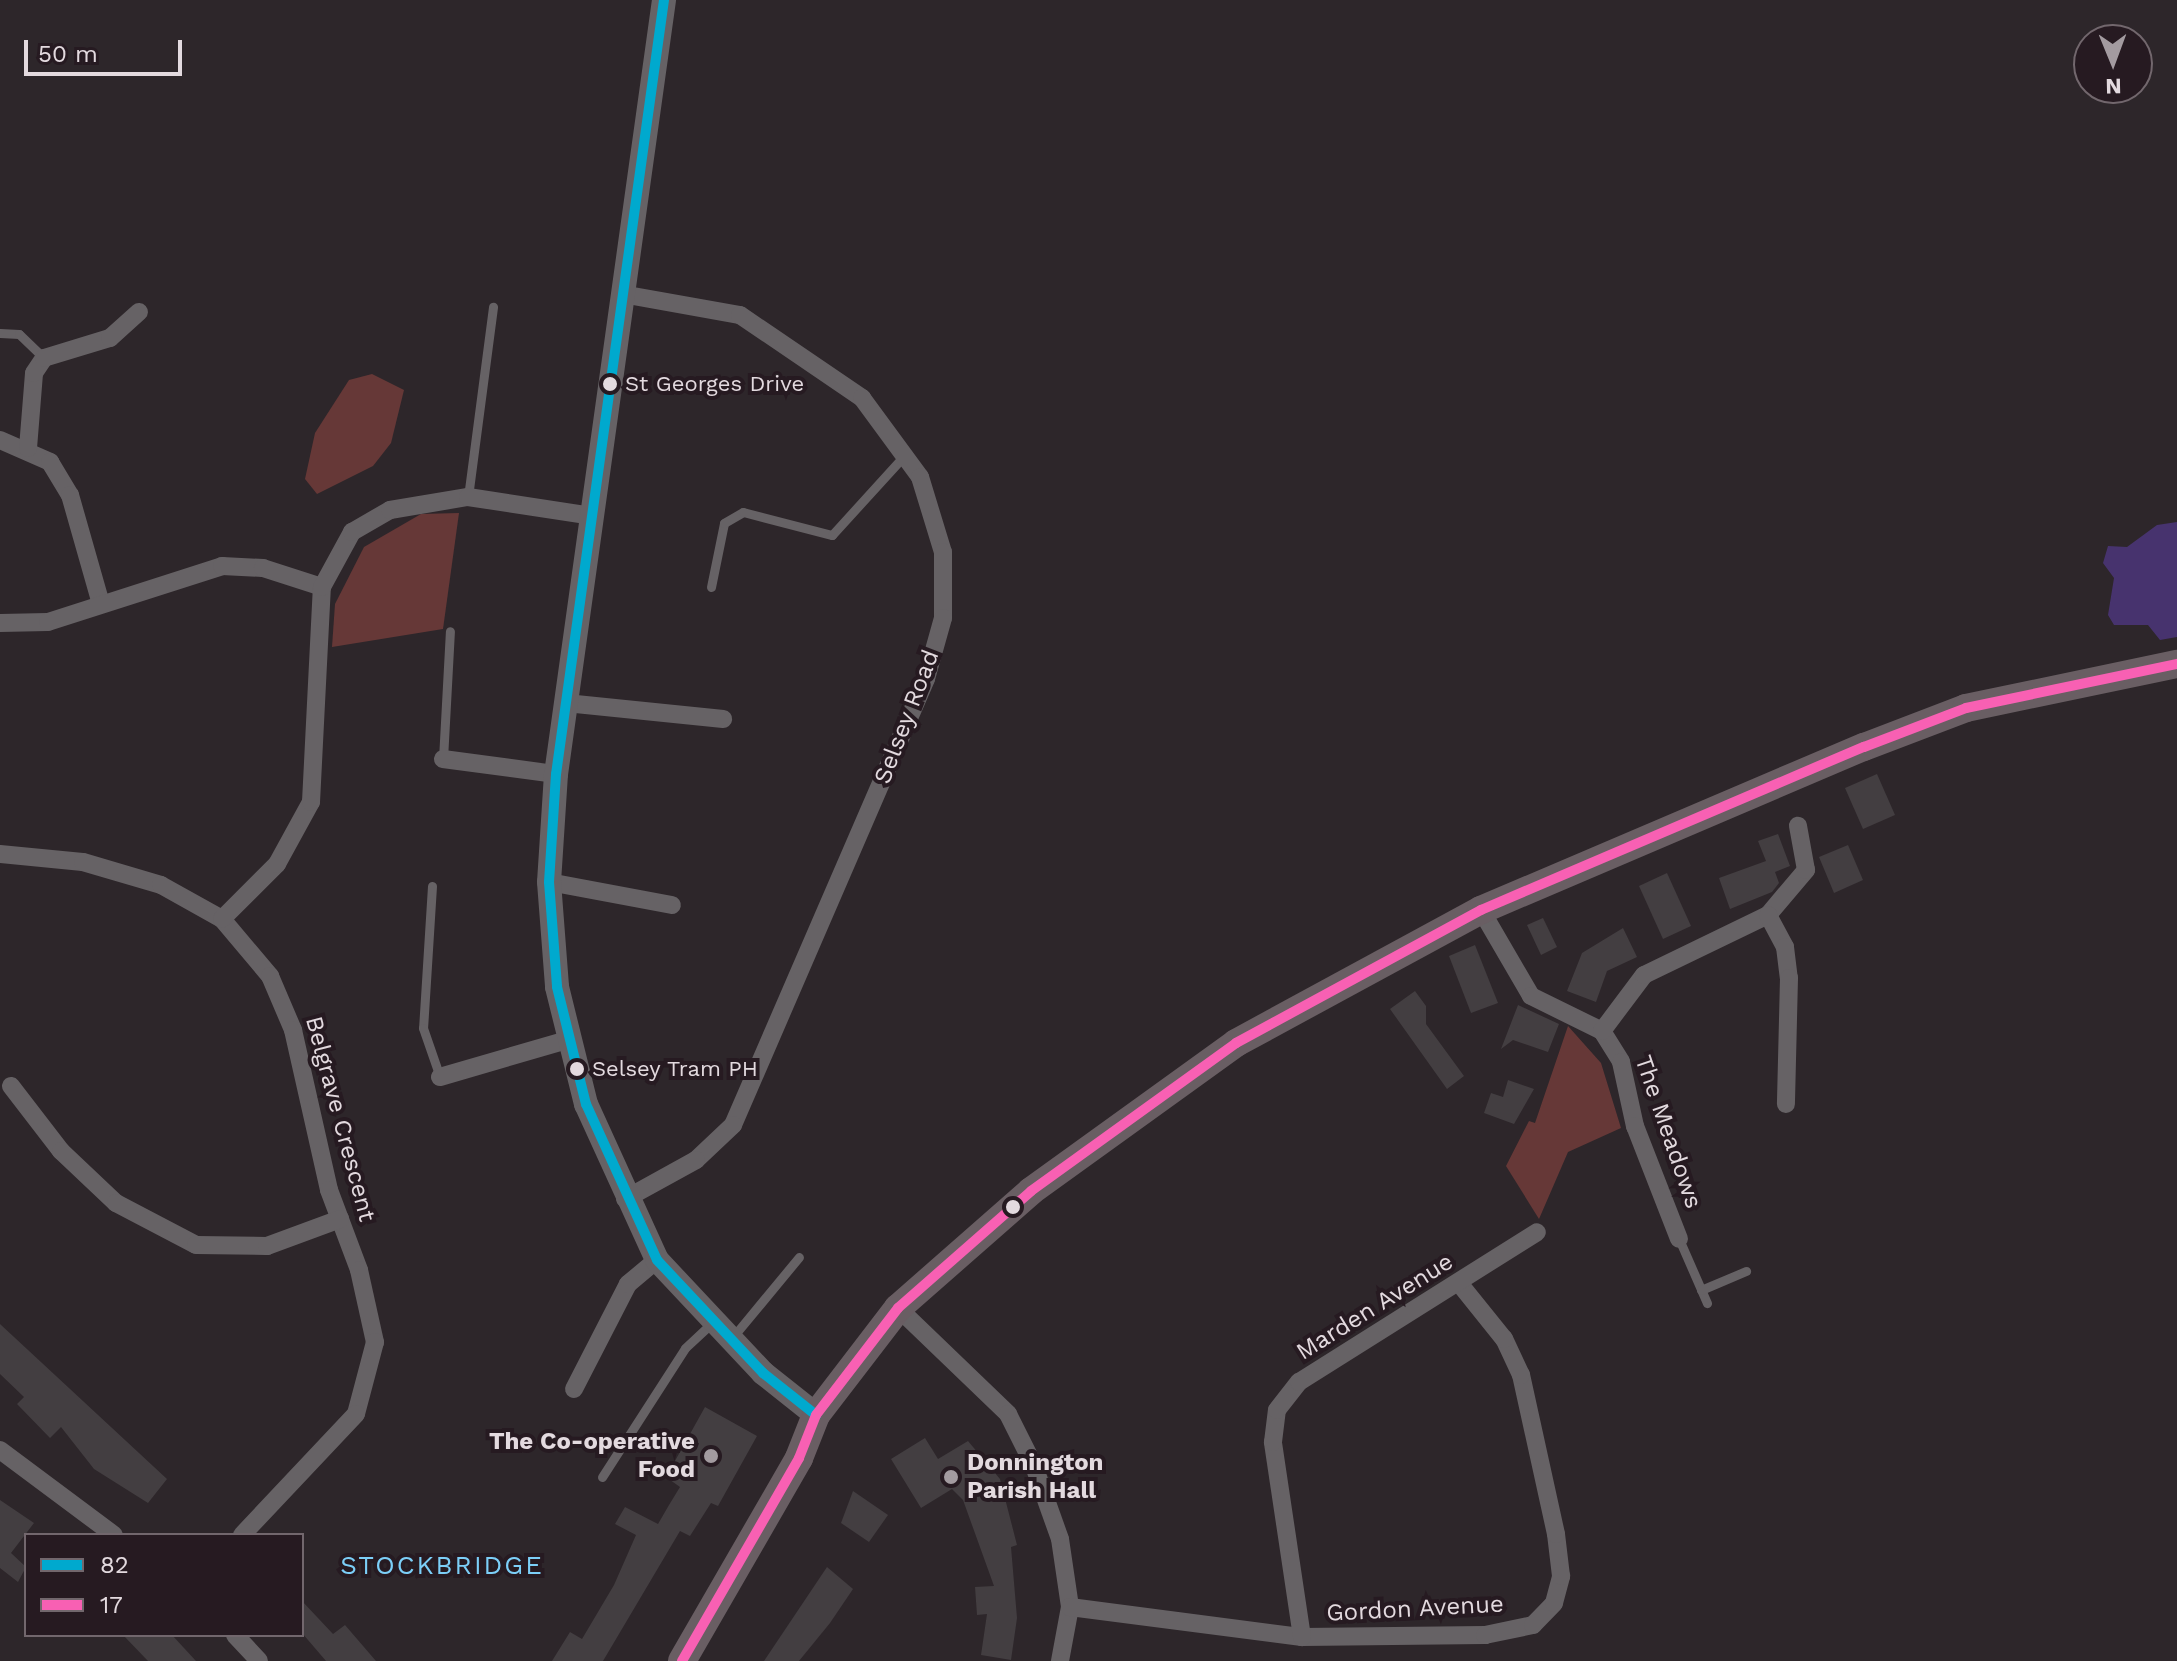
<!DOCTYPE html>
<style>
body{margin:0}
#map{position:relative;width:2177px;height:1661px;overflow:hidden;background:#2d262a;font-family:"Work Sans",sans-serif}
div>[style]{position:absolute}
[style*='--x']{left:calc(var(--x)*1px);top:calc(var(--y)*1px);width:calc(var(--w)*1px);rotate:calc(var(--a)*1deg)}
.green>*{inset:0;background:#663837}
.water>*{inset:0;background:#47336e}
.building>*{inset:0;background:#433e41}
.service>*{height:9px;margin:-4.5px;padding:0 4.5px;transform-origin:4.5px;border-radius:4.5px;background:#666265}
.minor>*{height:18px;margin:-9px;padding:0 9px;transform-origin:9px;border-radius:9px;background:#666265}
.secondary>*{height:24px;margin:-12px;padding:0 12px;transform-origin:12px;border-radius:12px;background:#666265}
.primary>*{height:28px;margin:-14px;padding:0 14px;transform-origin:14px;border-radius:14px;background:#695e63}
.bus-1>*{height:10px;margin:-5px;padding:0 5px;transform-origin:5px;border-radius:5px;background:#00a9ce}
.bus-2>*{height:10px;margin:-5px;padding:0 5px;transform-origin:5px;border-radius:5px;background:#f860b3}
.dots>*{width:22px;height:22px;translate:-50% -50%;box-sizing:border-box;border:4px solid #261a21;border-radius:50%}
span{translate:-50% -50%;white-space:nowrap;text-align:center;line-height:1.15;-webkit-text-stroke:8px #261a21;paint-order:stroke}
.bus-label{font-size:22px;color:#e3dadf}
.left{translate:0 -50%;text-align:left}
.street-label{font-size:24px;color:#e3dadf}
.poi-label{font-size:24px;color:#e3dadf;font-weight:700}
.right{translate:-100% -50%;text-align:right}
.neighbourhood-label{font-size:26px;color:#7ccff8;letter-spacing:2px}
.legend{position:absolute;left:24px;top:1533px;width:280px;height:104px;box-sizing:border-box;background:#261a21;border:2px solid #72676d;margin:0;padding:10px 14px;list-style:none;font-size:24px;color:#e3dadf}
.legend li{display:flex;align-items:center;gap:16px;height:40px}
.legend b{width:40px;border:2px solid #72676d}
.north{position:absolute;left:2073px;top:24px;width:80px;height:80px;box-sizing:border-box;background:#261a21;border:2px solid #72676d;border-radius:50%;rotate:179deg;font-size:22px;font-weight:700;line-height:32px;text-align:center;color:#e3dadf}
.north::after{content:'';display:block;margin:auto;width:28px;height:36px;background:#a39ba0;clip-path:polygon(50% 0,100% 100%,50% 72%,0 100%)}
.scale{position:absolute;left:24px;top:40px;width:158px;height:36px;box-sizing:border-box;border:4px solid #e3dadf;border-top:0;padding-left:10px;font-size:24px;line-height:28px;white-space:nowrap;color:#e3dadf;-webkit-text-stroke:6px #261a21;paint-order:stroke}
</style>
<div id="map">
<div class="green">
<i style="clip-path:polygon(372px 374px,404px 390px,391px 443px,373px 466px,317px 494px,305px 479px,315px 433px,349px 380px)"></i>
<i style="clip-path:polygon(459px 513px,443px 629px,332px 647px,335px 604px,364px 547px,421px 514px)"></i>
<i style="clip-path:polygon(1568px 1026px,1601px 1063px,1621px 1128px,1568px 1152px,1539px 1219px,1506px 1166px,1529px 1121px,1535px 1123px)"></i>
</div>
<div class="water">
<i style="clip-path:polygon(2177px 522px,2177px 637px,2160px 640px,2148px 625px,2114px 625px,2108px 615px,2114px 578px,2103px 563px,2108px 546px,2127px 547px,2157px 525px)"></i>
</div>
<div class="building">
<i style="clip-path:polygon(1877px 774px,1895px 815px,1863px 829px,1845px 788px)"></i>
<i style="clip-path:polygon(1778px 834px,1790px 866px,1775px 872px,1779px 883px,1772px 892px,1730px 909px,1719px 878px,1766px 861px,1758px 841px)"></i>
<i style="clip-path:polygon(1848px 845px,1863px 880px,1834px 893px,1819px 857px)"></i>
<i style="clip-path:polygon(1667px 873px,1691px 926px,1663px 939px,1639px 886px)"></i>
<i style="clip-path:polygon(1543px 918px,1557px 947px,1541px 955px,1527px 925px)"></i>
<i style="clip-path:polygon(1623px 928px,1637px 957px,1607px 971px,1596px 1002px,1567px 991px,1582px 953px)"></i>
<i style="clip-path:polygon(1475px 945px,1498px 1003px,1471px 1013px,1449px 956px)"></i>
<i style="clip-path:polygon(1415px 991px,1426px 1006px,1426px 1024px,1464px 1076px,1447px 1089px,1390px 1009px)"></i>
<i style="clip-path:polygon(1518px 1005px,1559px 1024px,1548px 1052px,1513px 1040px,1501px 1049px)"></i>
<i style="clip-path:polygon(1508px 1080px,1534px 1089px,1514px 1124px,1484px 1113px,1491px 1093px,1503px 1097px)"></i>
<i style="clip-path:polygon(0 1324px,167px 1479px,148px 1503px,94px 1469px,61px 1427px,50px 1438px,17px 1404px,24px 1397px,0 1374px)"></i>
<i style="clip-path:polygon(705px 1407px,757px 1436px,718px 1506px,711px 1503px,690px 1536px,680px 1531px,603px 1661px,552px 1661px,570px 1632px,582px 1639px,614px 1585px,636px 1535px,615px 1524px,625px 1507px,658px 1524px,669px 1505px,680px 1487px,666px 1477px)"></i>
<i style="clip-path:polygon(925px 1438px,938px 1459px,968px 1441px,1000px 1479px,1017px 1545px,1011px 1547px,1017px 1618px,1011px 1660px,981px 1655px,987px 1614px,977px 1615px,975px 1587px,994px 1586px,963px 1500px,952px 1489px,921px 1508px,891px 1459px)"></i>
<i style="clip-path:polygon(853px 1491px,888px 1515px,869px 1542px,841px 1523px)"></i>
<i style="clip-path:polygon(0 1500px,34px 1523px,11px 1553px,26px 1567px,18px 1582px,0 1568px)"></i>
<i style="clip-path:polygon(827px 1567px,853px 1589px,830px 1623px,799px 1661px,764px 1661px)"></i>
<i style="clip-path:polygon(302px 1601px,333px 1634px,345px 1625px,376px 1661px,326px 1661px,302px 1633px)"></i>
<i style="clip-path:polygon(123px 1635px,172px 1635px,196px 1661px,148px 1661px)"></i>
</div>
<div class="service">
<i style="--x:0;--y:333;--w:19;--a:3"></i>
<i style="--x:19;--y:334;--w:35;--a:44"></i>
<i style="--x:468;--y:497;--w:192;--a:-82.5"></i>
<i style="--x:711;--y:587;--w:65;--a:-78.5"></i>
<i style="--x:724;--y:523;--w:22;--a:-30"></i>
<i style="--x:743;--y:512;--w:92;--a:14.5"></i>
<i style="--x:832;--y:535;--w:107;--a:-47.7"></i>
<i style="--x:443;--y:759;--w:128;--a:-86.9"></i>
<i style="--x:432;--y:886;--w:142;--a:93.6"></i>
<i style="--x:423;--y:1028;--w:52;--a:70.9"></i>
<i style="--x:1679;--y:1239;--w:70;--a:66.4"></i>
<i style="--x:1701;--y:1290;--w:49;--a:-22.9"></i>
<i style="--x:732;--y:1338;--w:105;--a:-50.4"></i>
<i style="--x:602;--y:1477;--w:153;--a:-57.2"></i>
<i style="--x:685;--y:1348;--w:38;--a:-43"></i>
</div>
<div class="minor">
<i style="--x:622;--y:294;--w:120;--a:10.1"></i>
<i style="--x:740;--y:315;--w:148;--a:34.2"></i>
<i style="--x:862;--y:398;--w:98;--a:53.7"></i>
<i style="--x:920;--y:477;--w:78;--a:73"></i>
<i style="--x:943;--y:552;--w:66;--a:90"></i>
<i style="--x:943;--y:618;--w:63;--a:105.6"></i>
<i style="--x:926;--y:679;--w:486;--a:113.4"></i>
<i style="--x:733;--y:1125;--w:51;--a:136.6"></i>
<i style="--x:696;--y:1160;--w:81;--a:151.2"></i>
<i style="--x:0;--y:440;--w:55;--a:23.7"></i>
<i style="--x:50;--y:462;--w:39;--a:59"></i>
<i style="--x:70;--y:495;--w:113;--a:74.1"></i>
<i style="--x:28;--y:448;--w:75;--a:-85.4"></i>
<i style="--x:34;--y:373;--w:18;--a:-56"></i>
<i style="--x:44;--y:358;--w:69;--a:-16.9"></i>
<i style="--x:110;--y:338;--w:39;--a:-42"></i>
<i style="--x:0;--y:623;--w:48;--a:-1.2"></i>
<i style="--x:48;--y:622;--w:183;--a:-17.8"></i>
<i style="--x:222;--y:566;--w:41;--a:2.8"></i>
<i style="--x:263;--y:568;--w:62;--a:17.9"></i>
<i style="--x:566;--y:703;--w:158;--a:5.8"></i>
<i style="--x:443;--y:759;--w:114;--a:7.6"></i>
<i style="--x:0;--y:854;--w:83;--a:5.5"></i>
<i style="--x:83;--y:862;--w:81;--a:16.4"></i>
<i style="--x:161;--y:885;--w:70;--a:29.1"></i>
<i style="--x:222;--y:919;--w:75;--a:49.9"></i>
<i style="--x:270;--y:976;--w:59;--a:66.9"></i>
<i style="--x:293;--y:1030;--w:164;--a:77.3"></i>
<i style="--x:329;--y:1190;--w:85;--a:69.4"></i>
<i style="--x:359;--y:1270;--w:74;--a:77.5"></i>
<i style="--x:375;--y:1342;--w:74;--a:104.8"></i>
<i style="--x:356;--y:1414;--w:166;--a:133.3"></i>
<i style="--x:549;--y:882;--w:125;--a:10.6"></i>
<i style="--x:1481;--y:910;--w:99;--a:59.8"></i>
<i style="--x:1531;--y:996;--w:79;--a:26.2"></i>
<i style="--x:1602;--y:1031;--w:36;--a:58"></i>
<i style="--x:1621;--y:1062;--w:66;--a:77.7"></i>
<i style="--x:1635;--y:1126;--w:121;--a:68.7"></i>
<i style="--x:1768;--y:915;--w:59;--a:-49.8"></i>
<i style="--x:1806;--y:870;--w:45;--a:-100.3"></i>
<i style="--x:222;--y:919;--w:78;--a:-45"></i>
<i style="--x:277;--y:864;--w:71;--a:-61.3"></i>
<i style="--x:311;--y:802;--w:215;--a:-87.1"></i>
<i style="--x:322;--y:587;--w:63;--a:-61.4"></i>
<i style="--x:352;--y:532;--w:44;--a:-30.1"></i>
<i style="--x:390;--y:510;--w:79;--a:-9.5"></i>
<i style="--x:468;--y:497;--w:125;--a:8.7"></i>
<i style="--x:1602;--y:1031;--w:70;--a:-53.1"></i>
<i style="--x:1644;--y:975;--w:138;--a:-25.8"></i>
<i style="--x:1768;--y:915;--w:36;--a:62"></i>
<i style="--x:1785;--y:947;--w:31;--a:83"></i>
<i style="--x:1789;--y:978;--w:126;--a:91.4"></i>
<i style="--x:440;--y:1077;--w:132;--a:-16.2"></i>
<i style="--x:11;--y:1086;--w:82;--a:52.4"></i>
<i style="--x:61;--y:1151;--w:76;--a:43.4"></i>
<i style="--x:116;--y:1203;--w:90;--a:27.7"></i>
<i style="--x:196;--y:1245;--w:71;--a:0.8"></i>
<i style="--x:267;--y:1246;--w:78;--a:-20.3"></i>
<i style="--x:898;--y:1308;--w:153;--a:43.9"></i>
<i style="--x:1008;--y:1414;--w:58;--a:63.4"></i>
<i style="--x:1034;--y:1466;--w:77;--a:70.4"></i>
<i style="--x:1060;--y:1539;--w:69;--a:81.6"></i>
<i style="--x:1070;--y:1607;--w:55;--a:100.5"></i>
<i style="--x:574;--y:1389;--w:118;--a:-62.8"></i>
<i style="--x:628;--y:1284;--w:38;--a:-40"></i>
<i style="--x:0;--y:1450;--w:142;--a:36.7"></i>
<i style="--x:1070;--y:1607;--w:234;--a:7.4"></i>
<i style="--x:1302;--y:1637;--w:183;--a:-0.6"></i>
<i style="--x:1485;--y:1635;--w:49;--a:-11.8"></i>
<i style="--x:1533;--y:1625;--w:30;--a:-46"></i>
<i style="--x:1554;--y:1603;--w:28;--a:-75"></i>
<i style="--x:1561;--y:1576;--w:42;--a:-96.8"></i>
<i style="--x:1556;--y:1534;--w:163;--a:-102.4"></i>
<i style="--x:1521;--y:1375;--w:40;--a:-115"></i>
<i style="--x:1504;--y:1339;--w:72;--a:-128.8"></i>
<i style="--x:235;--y:1635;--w:35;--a:47"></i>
<i style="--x:1302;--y:1637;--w:197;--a:-98.5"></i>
<i style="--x:1273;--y:1442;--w:32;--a:-83"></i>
<i style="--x:1277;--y:1410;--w:36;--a:-52"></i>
<i style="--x:1299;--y:1382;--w:281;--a:-32.2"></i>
</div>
<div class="secondary">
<i style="--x:664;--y:0;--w:781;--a:97.94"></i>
<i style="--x:556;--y:774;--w:108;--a:93.7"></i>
<i style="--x:549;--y:882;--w:105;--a:85.6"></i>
<i style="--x:557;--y:987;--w:121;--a:76.1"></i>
<i style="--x:586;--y:1104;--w:171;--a:65.5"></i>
<i style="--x:657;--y:1260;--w:155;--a:46.8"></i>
<i style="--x:763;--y:1373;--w:68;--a:38.4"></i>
</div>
<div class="primary">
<i style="--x:682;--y:1661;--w:234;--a:-60"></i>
<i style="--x:799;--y:1458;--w:46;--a:-68.4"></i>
<i style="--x:816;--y:1415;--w:135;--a:-52.5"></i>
<i style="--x:898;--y:1308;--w:177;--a:-41.3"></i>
<i style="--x:1031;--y:1191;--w:253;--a:-35.8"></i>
<i style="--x:1236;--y:1043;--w:279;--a:-28.5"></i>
<i style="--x:1481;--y:910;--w:416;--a:-23.1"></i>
<i style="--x:1864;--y:747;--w:109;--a:-20.9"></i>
<i style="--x:1966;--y:708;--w:216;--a:-11.8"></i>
</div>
<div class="bus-1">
<i style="--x:664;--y:0;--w:781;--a:97.94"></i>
<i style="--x:556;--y:774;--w:108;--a:93.7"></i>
<i style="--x:549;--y:882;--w:105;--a:85.6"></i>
<i style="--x:557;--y:987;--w:121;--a:76.1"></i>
<i style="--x:586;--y:1104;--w:171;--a:65.5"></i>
<i style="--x:657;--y:1260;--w:155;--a:46.8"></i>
<i style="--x:763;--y:1373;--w:68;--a:38.4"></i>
</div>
<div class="bus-2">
<i style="--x:682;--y:1661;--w:234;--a:-60"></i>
<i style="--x:799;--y:1458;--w:46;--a:-68.4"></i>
<i style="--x:816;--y:1415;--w:135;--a:-52.5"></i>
<i style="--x:898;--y:1308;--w:177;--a:-41.3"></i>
<i style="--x:1031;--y:1191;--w:253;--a:-35.8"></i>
<i style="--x:1236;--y:1043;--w:279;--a:-28.5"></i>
<i style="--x:1481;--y:910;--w:416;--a:-23.1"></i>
<i style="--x:1864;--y:747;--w:109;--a:-20.9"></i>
<i style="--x:1966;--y:708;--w:216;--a:-11.8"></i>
</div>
<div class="dots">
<i style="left:610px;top:384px;background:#e3dadf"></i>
<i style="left:577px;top:1069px;background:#e3dadf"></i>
<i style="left:1013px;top:1207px;background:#e3dadf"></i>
<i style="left:711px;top:1456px;background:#a39ba0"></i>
<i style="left:951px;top:1477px;background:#a39ba0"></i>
</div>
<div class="bus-label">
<span class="left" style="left:625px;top:384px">St Georges Drive</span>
<span class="left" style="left:592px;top:1069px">Selsey Tram PH</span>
</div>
<div class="street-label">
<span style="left:907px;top:717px;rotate:-69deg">Selsey Road</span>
<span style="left:340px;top:1119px;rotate:75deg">Belgrave Crescent</span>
<span style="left:1668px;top:1132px;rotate:71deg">The Meadows</span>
<span style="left:1375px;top:1307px;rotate:-32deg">Marden Avenue</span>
<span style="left:1415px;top:1609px;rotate:-3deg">Gordon Avenue</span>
</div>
<div class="poi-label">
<span class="right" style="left:695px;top:1456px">The Co-operative<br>Food</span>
<span class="left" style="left:967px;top:1477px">Donnington<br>Parish Hall</span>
</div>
<div class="neighbourhood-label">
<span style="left:442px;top:1566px">STOCKBRIDGE</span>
</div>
<ul class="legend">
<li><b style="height:10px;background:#00a9ce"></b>82</li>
<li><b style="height:10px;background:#f860b3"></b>17</li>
</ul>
<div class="north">N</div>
<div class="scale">50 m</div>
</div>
